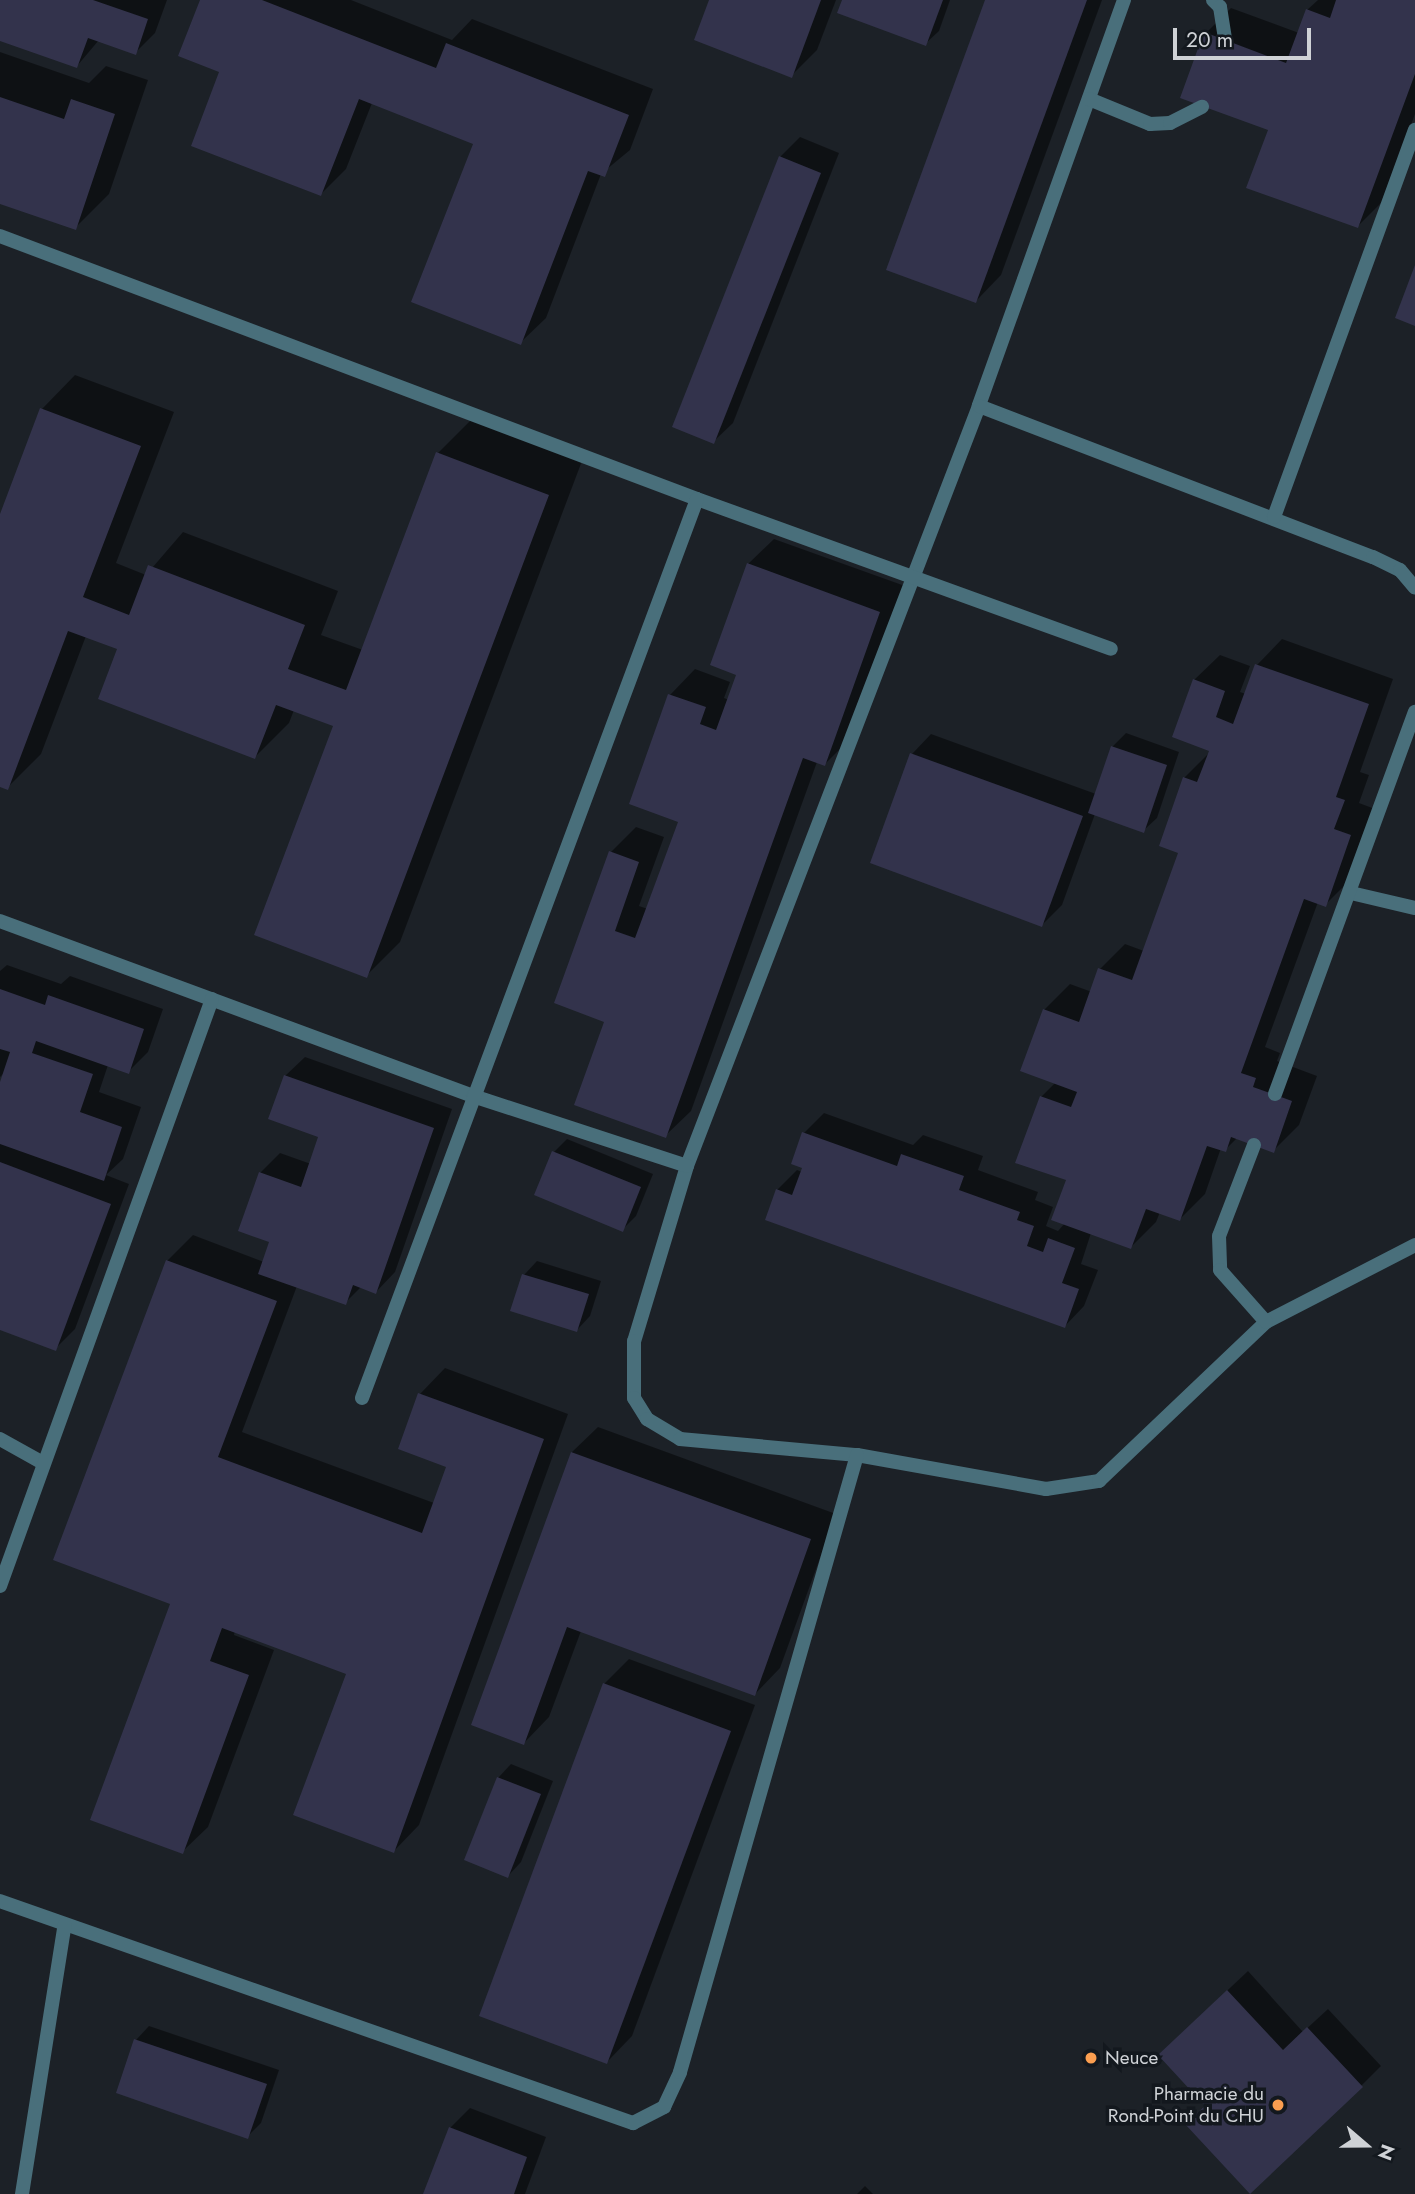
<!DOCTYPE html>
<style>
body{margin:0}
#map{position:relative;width:1415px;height:2194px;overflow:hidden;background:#1c2127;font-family:Jost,sans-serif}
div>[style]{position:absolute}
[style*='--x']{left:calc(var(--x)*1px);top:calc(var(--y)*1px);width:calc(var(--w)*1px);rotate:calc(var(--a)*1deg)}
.shadow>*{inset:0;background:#0007}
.building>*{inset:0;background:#33334c}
.lane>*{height:14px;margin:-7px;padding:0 7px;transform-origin:7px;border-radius:7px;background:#496f7b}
.dots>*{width:19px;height:19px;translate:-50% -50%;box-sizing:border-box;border:4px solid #13181e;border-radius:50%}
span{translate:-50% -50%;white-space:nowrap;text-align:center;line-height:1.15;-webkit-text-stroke:7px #13181e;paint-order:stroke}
.poi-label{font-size:19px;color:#cfd2d6}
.left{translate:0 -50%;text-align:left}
.right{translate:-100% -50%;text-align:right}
.north{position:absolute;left:1331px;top:2110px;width:70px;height:70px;-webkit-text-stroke:5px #13181e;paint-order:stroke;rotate:110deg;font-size:19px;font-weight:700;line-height:28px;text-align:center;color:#cfd2d6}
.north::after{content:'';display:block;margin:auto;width:24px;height:32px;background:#cfd2d6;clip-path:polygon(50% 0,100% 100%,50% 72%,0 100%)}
.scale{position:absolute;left:1173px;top:28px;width:138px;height:32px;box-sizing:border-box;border:4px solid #cfd2d6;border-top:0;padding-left:9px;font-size:21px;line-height:24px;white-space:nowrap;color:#cfd2d6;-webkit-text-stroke:5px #13181e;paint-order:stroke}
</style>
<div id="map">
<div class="shadow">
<i style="clip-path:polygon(0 0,167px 0,155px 33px,135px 53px,99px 40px,77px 66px,0 40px)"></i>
<i style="clip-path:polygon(202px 0,351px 0,452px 40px,472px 19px,653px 89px,630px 150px,601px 174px,546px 318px,520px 343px,476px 143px,372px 103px,346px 169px,321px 194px,221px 71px)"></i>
<i style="clip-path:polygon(711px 0,836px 0,817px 50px,792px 75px)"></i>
<i style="clip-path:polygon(844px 0,950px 0,939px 31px,925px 44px)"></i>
<i style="clip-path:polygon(987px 0,1102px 0,1001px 275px,976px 301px)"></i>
<i style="clip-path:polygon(1318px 0,1415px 0,1415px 114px,1383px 201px,1358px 226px,1270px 129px,1206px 33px,1231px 8px,1299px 33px,1307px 10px)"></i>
<i style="clip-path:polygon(0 52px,89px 83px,106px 66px,148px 80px,109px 194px,75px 228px,0 202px)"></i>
<i style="clip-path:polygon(800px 137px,839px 153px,733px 423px,713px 442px,780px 157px)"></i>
<i style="clip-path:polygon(75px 375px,174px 412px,116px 563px,146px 575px,183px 532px,338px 591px,321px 635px,363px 650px,438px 453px,472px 419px,582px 461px,400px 942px,366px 976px,335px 725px,294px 710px,289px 723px,255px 757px,119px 648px,86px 636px,41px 754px,7px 788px,0 785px,0 519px,42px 409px)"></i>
<i style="clip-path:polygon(774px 539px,905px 586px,850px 739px,825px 764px,817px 762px,691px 1111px,665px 1136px,607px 1020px,611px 852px,636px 827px,664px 837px,639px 906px,648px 909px,680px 821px,631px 803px,670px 695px,695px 669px,730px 682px,724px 698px,729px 700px,738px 674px,748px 564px)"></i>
<i style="clip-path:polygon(1282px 639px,1393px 679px,1360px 772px,1369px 775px,1359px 803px,1375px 809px,1351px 879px,1325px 905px,1318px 902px,1265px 1047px,1280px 1053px,1277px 1061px,1317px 1076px,1299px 1125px,1273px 1151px,1237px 1138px,1225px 1150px,1221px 1148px,1205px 1194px,1180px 1219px,1160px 1212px,1156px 1222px,1131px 1247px,1091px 1233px,1081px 1264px,1098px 1270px,1084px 1306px,1065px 1326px,777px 1190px,797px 1170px,802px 1172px,804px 1133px,824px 1113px,913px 1145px,923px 1135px,983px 1156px,978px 1170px,1038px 1192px,1035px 1200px,1053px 1207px,1046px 1226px,1058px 1231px,1065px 1223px,1068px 1179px,1041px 1097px,1056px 1082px,1044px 1010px,1070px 984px,1092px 992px,1100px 969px,1125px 944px,1144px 951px,1180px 852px,1184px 778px,1210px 752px,1194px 680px,1220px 655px,1250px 666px,1240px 692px,1246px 694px,1257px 665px)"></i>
<i style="clip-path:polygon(1126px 733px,1179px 752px,1157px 818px,1143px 831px,1095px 814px,1062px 905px,1042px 925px,912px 754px,931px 734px,1096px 794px,1112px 747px)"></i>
<i style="clip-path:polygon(7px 965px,61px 984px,70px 976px,163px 1009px,148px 1052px,128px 1072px,108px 1065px,99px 1092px,141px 1107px,123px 1159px,106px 1175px,129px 1184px,75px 1329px,55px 1349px,0 1328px,0 1088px,5px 1072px,0 1077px,0 971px)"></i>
<i style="clip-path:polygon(305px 1057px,452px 1109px,395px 1272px,376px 1292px,361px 1287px,345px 1303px,297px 1286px,242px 1432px,434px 1503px,448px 1466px,420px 1394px,445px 1368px,568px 1414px,419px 1825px,394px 1851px,349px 1673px,235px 1631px,234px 1635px,274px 1650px,208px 1827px,182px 1852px,172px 1602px,167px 1261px,193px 1235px,264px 1262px,271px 1241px,260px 1173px,280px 1153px,311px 1164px,321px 1136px,285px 1076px)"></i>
<i style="clip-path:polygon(567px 1139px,653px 1174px,636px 1216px,622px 1230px,554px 1152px)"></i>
<i style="clip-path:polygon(537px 1261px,601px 1281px,590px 1316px,577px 1330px,524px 1275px)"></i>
<i style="clip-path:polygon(598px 1427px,836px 1514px,780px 1668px,755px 1694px,581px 1631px,549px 1717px,524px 1743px,572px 1452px)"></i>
<i style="clip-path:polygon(629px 1659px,755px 1705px,632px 2036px,607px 2062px,604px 1684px)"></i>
<i style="clip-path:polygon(511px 1764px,553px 1781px,521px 1862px,508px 1876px,498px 1778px)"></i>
<i style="clip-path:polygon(1248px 1971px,1303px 2032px,1328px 2009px,1381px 2066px,1361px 2086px,1207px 2105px,1180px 2035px)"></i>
<i style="clip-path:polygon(149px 2026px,279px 2070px,261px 2123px,247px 2137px,118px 2092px,136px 2040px)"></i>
<i style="clip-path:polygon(470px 2108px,546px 2137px,525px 2194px,425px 2194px,450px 2128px)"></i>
<i style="clip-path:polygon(865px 2186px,873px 2194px,857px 2194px)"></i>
</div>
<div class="building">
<i style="clip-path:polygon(0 0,93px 0,148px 19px,136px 55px,88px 38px,77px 68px,0 41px)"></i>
<i style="clip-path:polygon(200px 0,262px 0,436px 68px,446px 43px,629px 115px,605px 177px,588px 171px,521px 345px,411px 302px,473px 144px,359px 99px,321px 196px,191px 146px,219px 72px,178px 56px)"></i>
<i style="clip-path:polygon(709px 0,821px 0,792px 78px,694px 40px)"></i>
<i style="clip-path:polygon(842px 0,943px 0,926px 46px,837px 13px)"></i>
<i style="clip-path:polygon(985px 0,1087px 0,976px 303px,886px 270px)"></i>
<i style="clip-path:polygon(1336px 0,1415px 0,1415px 74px,1358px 228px,1246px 188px,1268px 130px,1180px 98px,1204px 32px,1286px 63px,1306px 9px,1330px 18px)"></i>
<i style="clip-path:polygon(0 97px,64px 119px,71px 99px,115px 114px,76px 230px,0 204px)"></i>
<i style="clip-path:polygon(779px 156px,821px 173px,714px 444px,672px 427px)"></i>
<i style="clip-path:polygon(1415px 265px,1415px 326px,1395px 318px)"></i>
<i style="clip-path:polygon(40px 408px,141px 446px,83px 597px,129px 615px,148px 565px,305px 625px,288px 669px,346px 690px,436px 452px,549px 495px,367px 978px,254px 935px,333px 726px,276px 705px,255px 759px,98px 699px,117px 649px,68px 631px,8px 790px,0 787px,0 514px)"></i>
<i style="clip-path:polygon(747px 563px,880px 612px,825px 766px,803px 758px,666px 1138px,574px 1105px,604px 1022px,554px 1003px,609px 851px,639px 862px,615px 931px,635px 938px,678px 822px,629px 804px,668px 694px,706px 707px,700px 724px,716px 730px,736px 675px,710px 665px)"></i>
<i style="clip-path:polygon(1255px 664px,1369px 704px,1336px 797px,1345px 800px,1334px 829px,1351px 835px,1326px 907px,1304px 899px,1241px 1073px,1256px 1078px,1253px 1087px,1292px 1101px,1274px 1153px,1231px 1137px,1226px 1152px,1207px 1146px,1180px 1221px,1146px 1209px,1131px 1249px,1051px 1220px,1066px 1180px,1015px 1163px,1040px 1096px,1071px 1107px,1077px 1092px,1020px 1071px,1043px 1009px,1079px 1022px,1098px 968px,1132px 980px,1178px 853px,1159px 846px,1183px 777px,1197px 782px,1209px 751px,1172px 737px,1193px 679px,1225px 691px,1216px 717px,1233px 724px)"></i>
<i style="clip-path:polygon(1111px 746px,1167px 765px,1144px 833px,1088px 813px)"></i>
<i style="clip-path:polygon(910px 753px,1083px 816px,1042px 927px,870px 863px)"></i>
<i style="clip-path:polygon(0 989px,45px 1005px,48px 995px,144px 1029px,129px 1074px,36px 1041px,32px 1053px,93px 1074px,80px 1112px,122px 1127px,104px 1181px,0 1144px,0 1082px,10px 1052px,0 1049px)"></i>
<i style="clip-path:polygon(284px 1075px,434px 1128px,376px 1294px,353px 1285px,346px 1305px,258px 1274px,269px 1242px,238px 1231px,259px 1172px,301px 1187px,318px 1137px,268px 1119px)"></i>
<i style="clip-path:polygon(802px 1132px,897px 1166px,901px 1154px,964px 1176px,959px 1190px,1020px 1212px,1017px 1220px,1034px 1226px,1027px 1246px,1043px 1252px,1048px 1238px,1075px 1248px,1062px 1283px,1079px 1289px,1065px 1328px,765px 1220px,776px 1189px,792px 1195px,802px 1168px,791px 1164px)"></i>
<i style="clip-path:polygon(552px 1151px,641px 1187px,623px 1232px,534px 1195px)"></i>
<i style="clip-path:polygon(0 1162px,111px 1204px,56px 1351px,0 1330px)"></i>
<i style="clip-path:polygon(166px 1260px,277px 1301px,218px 1457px,422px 1533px,446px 1467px,398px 1449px,418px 1393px,544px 1439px,394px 1853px,293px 1815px,346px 1674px,222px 1628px,210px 1661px,249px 1675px,183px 1854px,90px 1820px,170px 1604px,53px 1560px)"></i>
<i style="clip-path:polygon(522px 1274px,589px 1294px,577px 1332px,510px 1311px)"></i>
<i style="clip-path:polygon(571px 1452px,811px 1539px,755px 1696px,567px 1627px,524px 1745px,471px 1725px)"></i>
<i style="clip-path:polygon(603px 1683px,731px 1731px,607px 2064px,479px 2016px)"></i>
<i style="clip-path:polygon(497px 1777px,541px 1794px,508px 1878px,464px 1860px)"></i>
<i style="clip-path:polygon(1227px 1990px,1283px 2050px,1307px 2027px,1363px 2087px,1250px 2194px,1185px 2124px,1205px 2106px,1158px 2055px)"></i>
<i style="clip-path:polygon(134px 2039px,267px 2084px,248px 2139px,116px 2093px)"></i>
<i style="clip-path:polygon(449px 2127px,527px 2157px,514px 2194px,423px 2194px)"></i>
</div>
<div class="lane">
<i style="--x:1124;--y:0;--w:431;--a:109.7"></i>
<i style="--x:979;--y:406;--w:814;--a:111.02"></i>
<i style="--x:687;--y:1166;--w:183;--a:106.8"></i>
<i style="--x:634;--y:1341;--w:57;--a:90"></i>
<i style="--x:634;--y:1398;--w:25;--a:58"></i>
<i style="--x:647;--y:1419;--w:39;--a:31"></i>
<i style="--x:680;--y:1439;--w:178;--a:5.2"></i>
<i style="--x:857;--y:1455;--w:192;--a:10.2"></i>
<i style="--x:1046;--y:1489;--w:54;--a:-8.6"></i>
<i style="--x:1099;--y:1481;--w:231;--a:-43.6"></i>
<i style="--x:1266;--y:1322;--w:168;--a:-27.3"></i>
<i style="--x:1213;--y:0;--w:10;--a:45"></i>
<i style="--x:1220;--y:7;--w:33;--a:81"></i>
<i style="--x:1089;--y:99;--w:66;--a:22.3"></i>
<i style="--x:1150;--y:124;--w:20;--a:-3"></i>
<i style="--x:1170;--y:123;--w:36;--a:-27"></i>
<i style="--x:0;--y:236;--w:745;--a:20.67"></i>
<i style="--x:697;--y:499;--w:440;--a:19.9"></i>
<i style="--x:979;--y:406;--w:422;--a:21"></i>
<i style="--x:1373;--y:557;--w:30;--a:26"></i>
<i style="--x:1400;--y:570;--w:23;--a:50"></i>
<i style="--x:1274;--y:517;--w:412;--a:-70"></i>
<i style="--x:1351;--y:893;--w:66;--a:13.2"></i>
<i style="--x:0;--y:921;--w:504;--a:20.3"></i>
<i style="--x:473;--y:1096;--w:225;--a:18.1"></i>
<i style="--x:1275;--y:1094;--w:407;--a:-69.9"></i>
<i style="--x:1254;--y:1145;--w:97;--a:111"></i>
<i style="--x:1219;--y:1236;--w:34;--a:88"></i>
<i style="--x:1220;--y:1270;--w:69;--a:48.5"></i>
<i style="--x:362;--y:1398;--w:959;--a:-69.56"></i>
<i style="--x:0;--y:1439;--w:49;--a:29.2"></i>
<i style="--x:0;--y:1586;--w:624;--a:-70.14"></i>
<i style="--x:0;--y:1901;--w:671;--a:19.33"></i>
<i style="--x:633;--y:2123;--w:35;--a:-27"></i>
<i style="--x:664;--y:2107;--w:38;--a:-65"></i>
<i style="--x:680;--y:2072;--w:642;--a:-73.99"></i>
<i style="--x:22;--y:2194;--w:273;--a:-81"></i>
</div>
<div class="dots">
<i style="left:1091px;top:2058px;background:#fb9e50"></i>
<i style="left:1278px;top:2105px;background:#fb9e50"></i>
</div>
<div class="poi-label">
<span class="left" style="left:1105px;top:2058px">Neuce</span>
<span class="right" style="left:1264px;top:2105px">Pharmacie du<br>Rond-Point du CHU</span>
</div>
<div class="north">N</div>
<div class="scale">20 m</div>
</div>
